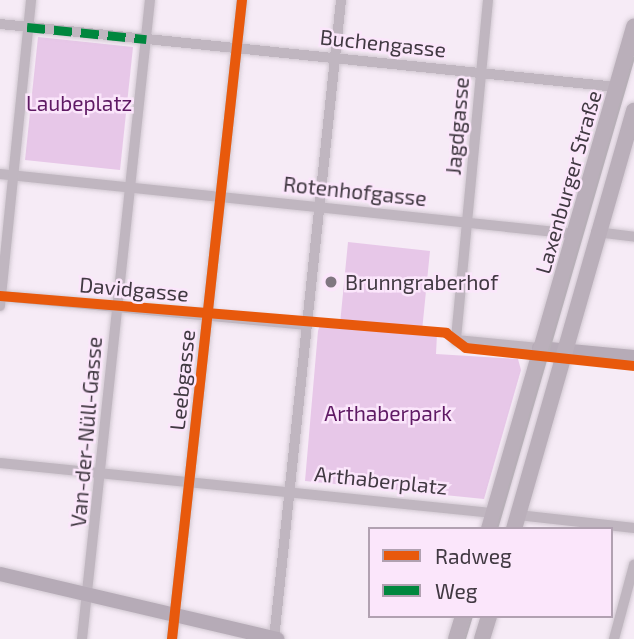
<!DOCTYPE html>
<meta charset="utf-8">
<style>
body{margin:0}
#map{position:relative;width:634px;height:639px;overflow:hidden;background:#f6ebf6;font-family:"Exo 2",sans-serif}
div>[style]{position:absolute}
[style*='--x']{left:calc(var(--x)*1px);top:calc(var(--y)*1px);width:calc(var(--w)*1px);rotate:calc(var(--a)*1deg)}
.green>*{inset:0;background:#e7c7e8}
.roads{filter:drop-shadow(0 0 2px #d1c8d1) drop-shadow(0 0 2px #d1c8d1)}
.street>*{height:10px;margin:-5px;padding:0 5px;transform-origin:5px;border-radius:5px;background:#c0b6c0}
.secondary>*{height:14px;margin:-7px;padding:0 7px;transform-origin:7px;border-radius:7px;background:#b6abb7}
.primary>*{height:16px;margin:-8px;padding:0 8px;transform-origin:8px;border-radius:8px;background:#baafba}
.tram>*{height:2px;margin:-1px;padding:0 1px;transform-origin:1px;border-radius:1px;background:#b7afb7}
.quiet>*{height:9px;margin-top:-4.5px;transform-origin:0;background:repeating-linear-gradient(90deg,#00873e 0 18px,transparent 0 27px)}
.cycleway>*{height:10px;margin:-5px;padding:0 5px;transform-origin:5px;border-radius:5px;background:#e8590c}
.dots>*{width:19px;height:19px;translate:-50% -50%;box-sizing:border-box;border:4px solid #fbe6fb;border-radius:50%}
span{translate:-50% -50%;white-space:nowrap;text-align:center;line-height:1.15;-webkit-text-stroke:5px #fbe6fb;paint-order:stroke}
.street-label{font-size:21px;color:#413942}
.park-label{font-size:21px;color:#5f1a64}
.poi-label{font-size:21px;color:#413942}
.left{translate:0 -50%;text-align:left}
.legend{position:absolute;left:368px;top:527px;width:245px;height:91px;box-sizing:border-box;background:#fbe6fb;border:2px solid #b1a1b1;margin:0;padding:9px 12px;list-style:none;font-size:21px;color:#413942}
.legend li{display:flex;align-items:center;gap:14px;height:35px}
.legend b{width:35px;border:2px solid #b1a1b1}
</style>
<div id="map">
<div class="green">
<i style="clip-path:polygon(38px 37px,133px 47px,120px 170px,25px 160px)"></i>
<i style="clip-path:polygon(348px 242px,430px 251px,422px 331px,437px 334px,436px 354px,518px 359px,521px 370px,484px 499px,305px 481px,318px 331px,320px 324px,340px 324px)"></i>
</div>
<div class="roads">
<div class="street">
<i style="--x:488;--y:0;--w:342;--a:95.4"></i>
<i style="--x:456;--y:340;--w:83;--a:5.5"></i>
<i style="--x:0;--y:24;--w:620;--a:5.83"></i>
<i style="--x:0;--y:174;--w:578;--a:5.96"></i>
<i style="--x:596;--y:232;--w:38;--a:7"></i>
<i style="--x:0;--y:296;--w:306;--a:5.4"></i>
<i style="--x:0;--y:306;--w:308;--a:-84.2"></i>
<i style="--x:0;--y:463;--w:496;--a:5.8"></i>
<i style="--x:518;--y:515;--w:117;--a:6.4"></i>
<i style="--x:82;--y:639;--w:643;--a:-83.93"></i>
<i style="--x:172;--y:639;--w:643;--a:-83.75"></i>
<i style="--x:274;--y:639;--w:643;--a:-84.01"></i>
<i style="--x:614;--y:639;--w:77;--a:-74.9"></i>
</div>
<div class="secondary">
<i style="--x:539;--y:348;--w:95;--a:5.4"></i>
<i style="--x:0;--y:574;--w:285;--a:13.2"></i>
</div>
<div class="primary">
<i style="--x:489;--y:529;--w:523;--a:-73.89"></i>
<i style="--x:514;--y:529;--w:435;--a:-74"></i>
<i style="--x:456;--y:639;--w:24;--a:-73"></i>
<i style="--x:482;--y:639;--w:24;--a:-73"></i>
</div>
</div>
<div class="tram">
<i style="--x:497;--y:529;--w:491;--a:-73.8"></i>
<i style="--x:465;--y:639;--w:24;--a:-73"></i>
</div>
<div class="quiet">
<i style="--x:27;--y:27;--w:120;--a:5.8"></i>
</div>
<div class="cycleway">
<i style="--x:0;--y:296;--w:448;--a:4.7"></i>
<i style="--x:446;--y:333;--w:25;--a:37"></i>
<i style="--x:466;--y:348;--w:169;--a:6.1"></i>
<i style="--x:172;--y:639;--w:643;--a:-83.75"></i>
</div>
<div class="dots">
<i style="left:331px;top:282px;background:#807781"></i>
</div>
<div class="street-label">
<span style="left:383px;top:43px;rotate:6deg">Buchengasse</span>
<span style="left:457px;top:126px;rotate:-85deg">Jagdgasse</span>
<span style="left:568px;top:182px;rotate:-74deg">Laxenburger Straße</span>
<span style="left:355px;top:191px;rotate:6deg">Rotenhofgasse</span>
<span style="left:134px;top:289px;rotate:5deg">Davidgasse</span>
<span style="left:182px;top:380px;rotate:-84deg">Leebgasse</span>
<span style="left:86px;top:432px;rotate:-85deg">Van-der-Nüll-Gasse</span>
<span style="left:381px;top:480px;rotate:6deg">Arthaberplatz</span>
</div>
<div class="park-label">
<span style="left:79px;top:103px">Laubeplatz</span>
<span style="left:388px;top:413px">Arthaberpark</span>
</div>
<div class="poi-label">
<span class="left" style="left:345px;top:282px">Brunngraberhof</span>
</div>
<ul class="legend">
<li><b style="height:9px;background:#e8590c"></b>Radweg</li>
<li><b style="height:9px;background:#00873e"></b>Weg</li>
</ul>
</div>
